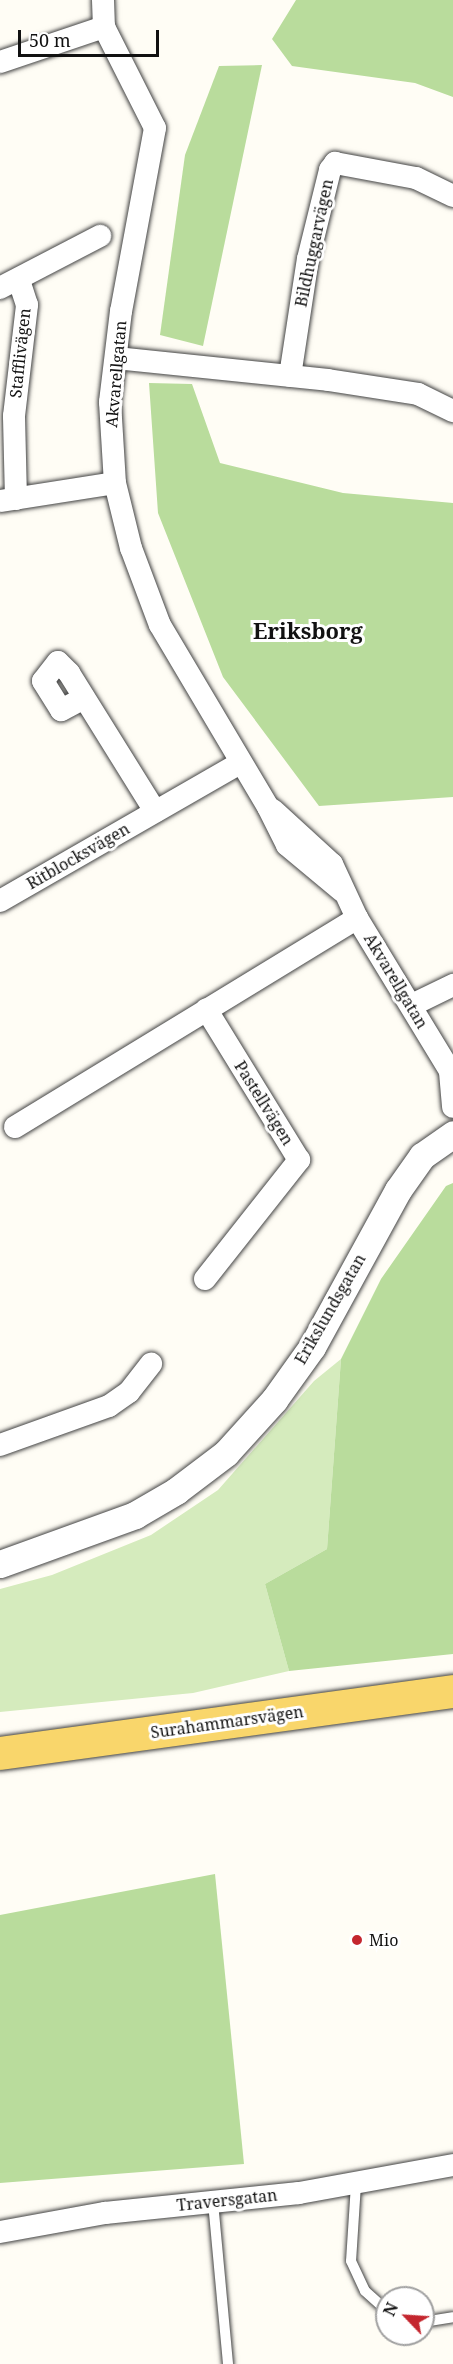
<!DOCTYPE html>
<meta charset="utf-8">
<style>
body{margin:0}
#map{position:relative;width:453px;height:2364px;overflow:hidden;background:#fffdf5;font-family:"Noto Serif",serif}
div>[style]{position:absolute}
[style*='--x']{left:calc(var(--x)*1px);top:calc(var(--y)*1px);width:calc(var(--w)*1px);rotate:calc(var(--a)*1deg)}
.green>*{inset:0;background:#d5ebbd}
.forest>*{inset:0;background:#b9dc9c}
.roads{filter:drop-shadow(0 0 2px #444) drop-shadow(0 0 2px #444)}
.service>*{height:10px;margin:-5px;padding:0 5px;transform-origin:5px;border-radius:5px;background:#fff}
.minor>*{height:22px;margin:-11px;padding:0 11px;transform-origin:11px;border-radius:11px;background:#fff}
.tertiary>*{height:27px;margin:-13.5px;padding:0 13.5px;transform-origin:13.5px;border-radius:13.5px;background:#fff}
.primary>*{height:33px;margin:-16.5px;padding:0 16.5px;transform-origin:16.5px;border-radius:16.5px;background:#f9d66b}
.dots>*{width:16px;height:16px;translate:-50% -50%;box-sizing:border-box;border:3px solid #fff;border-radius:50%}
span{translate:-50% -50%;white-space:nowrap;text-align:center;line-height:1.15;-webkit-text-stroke:6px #fff;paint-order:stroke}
.street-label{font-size:16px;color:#111}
.poi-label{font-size:16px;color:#111}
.left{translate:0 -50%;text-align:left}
.district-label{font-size:22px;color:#111;font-weight:700}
.north{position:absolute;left:375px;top:2286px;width:60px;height:60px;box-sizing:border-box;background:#fff;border:2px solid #a0a0a0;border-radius:50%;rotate:295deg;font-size:16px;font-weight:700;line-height:24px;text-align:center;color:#111}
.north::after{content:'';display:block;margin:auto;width:21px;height:27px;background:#c4262e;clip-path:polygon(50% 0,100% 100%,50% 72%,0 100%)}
.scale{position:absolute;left:18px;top:30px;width:141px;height:27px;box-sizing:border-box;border:3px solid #111;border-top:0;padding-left:8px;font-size:18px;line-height:21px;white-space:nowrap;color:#111;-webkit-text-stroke:4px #fff;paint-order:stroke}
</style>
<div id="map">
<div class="green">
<i style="clip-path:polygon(341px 1359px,327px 1549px,265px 1584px,289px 1671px,193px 1693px,0 1712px,0 1589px,52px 1575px,151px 1535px,218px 1490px,314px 1381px)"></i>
</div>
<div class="forest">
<i style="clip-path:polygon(296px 0,453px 0,453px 97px,415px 83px,292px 66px,272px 39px)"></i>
<i style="clip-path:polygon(262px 65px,203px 346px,160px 335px,185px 155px,219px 66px)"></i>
<i style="clip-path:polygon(149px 383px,192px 384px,220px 463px,343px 493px,453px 503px,453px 797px,319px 806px,223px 677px,158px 513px)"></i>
<i style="clip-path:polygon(453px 1183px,453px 1654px,289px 1671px,265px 1584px,327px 1549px,341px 1359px,381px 1279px,446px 1186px)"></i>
<i style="clip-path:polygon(215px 1874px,244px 2164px,0 2183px,0 1915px)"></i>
</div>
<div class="roads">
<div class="service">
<i style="--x:356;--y:2184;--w:77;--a:93.7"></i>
<i style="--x:351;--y:2261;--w:33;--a:65"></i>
<i style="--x:365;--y:2291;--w:30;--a:42"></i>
<i style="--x:213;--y:2202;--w:163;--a:84.7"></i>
<i style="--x:423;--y:2322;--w:30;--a:-9"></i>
</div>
<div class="minor">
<i style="--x:103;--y:0;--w:27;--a:88"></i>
<i style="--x:104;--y:27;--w:113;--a:63.2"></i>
<i style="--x:155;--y:128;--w:186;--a:100.5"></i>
<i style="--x:121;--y:311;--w:92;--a:96.9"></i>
<i style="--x:110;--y:402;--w:81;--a:86.5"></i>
<i style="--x:115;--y:483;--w:67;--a:76.2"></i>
<i style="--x:131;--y:548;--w:82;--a:69.4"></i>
<i style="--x:160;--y:625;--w:212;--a:59.3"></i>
<i style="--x:268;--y:807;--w:42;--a:63.4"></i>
<i style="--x:287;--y:845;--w:72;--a:39.9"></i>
<i style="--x:0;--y:62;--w:110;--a:-18.6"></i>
<i style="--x:0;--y:288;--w:113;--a:-27.5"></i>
<i style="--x:116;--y:358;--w:213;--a:5.9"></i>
<i style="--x:328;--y:380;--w:91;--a:8.8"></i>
<i style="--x:418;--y:394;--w:39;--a:26"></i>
<i style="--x:290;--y:376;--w:118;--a:-81.3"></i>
<i style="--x:308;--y:259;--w:92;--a:-76.1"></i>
<i style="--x:330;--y:170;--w:9;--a:-54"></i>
<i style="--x:335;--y:163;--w:82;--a:10.5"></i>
<i style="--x:416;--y:178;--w:41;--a:25.9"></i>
<i style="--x:16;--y:499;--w:83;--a:-91.4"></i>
<i style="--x:14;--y:416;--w:112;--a:-83.3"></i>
<i style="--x:27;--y:305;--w:26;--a:-108"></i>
<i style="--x:1;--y:501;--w:115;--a:-9"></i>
<i style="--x:84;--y:698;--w:26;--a:152"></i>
<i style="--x:61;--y:710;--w:34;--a:-122"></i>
<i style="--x:43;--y:681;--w:24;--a:-52"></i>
<i style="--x:58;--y:662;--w:16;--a:45"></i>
<i style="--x:69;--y:673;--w:163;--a:58.1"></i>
<i style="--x:273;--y:810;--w:80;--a:42.5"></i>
<i style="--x:332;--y:864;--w:60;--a:65.2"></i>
<i style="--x:357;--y:918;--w:185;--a:58.7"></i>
<i style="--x:0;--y:901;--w:277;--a:-29.9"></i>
<i style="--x:412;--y:1005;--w:46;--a:-26"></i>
<i style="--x:450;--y:1072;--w:35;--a:85"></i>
<i style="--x:15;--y:1127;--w:401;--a:-31.4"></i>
<i style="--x:205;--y:1279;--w:152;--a:-51.7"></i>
<i style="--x:299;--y:1160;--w:177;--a:-121.6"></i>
<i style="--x:0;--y:1445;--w:116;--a:-19.7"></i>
<i style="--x:109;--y:1406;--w:24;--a:-35"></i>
<i style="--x:129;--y:1392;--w:36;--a:-52"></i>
<i style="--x:0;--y:2232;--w:107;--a:-10.3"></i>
<i style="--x:105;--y:2213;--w:195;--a:-5.9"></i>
<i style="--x:299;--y:2193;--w:157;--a:-10.3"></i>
</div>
<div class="tertiary">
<i style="--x:0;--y:1564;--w:144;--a:-19.9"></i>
<i style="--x:135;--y:1515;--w:48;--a:-30.3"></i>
<i style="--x:176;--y:1491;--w:63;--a:-37.2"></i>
<i style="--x:226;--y:1453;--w:72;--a:-47.8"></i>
<i style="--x:274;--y:1400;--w:65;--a:-54.4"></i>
<i style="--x:312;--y:1347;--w:179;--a:-61.3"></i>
<i style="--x:398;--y:1190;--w:42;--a:-54.8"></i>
<i style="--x:422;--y:1156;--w:38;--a:-35"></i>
</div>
<div class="primary">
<i style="--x:0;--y:1753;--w:457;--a:-7.8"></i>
</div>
</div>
<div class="dots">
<i style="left:357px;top:1940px;background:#c4262e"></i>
</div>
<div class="street-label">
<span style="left:314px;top:243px;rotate:-78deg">Bildhuggarvägen</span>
<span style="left:20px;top:353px;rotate:-84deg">Stafflivägen</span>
<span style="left:116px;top:374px;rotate:-85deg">Akvarellgatan</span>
<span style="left:78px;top:856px;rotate:-30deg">Ritblocksvägen</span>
<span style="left:396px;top:981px;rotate:59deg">Akvarellgatan</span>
<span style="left:264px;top:1103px;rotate:58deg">Pastellvägen</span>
<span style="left:330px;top:1309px;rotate:-60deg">Erikslundsgatan</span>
<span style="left:227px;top:1722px;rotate:-8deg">Surahammarsvägen</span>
<span style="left:227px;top:2200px;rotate:-6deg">Traversgatan</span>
</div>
<div class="poi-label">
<span class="left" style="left:369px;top:1940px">Mio</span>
</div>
<div class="district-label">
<span style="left:308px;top:631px">Eriksborg</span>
</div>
<div class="north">N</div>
<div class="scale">50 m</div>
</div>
